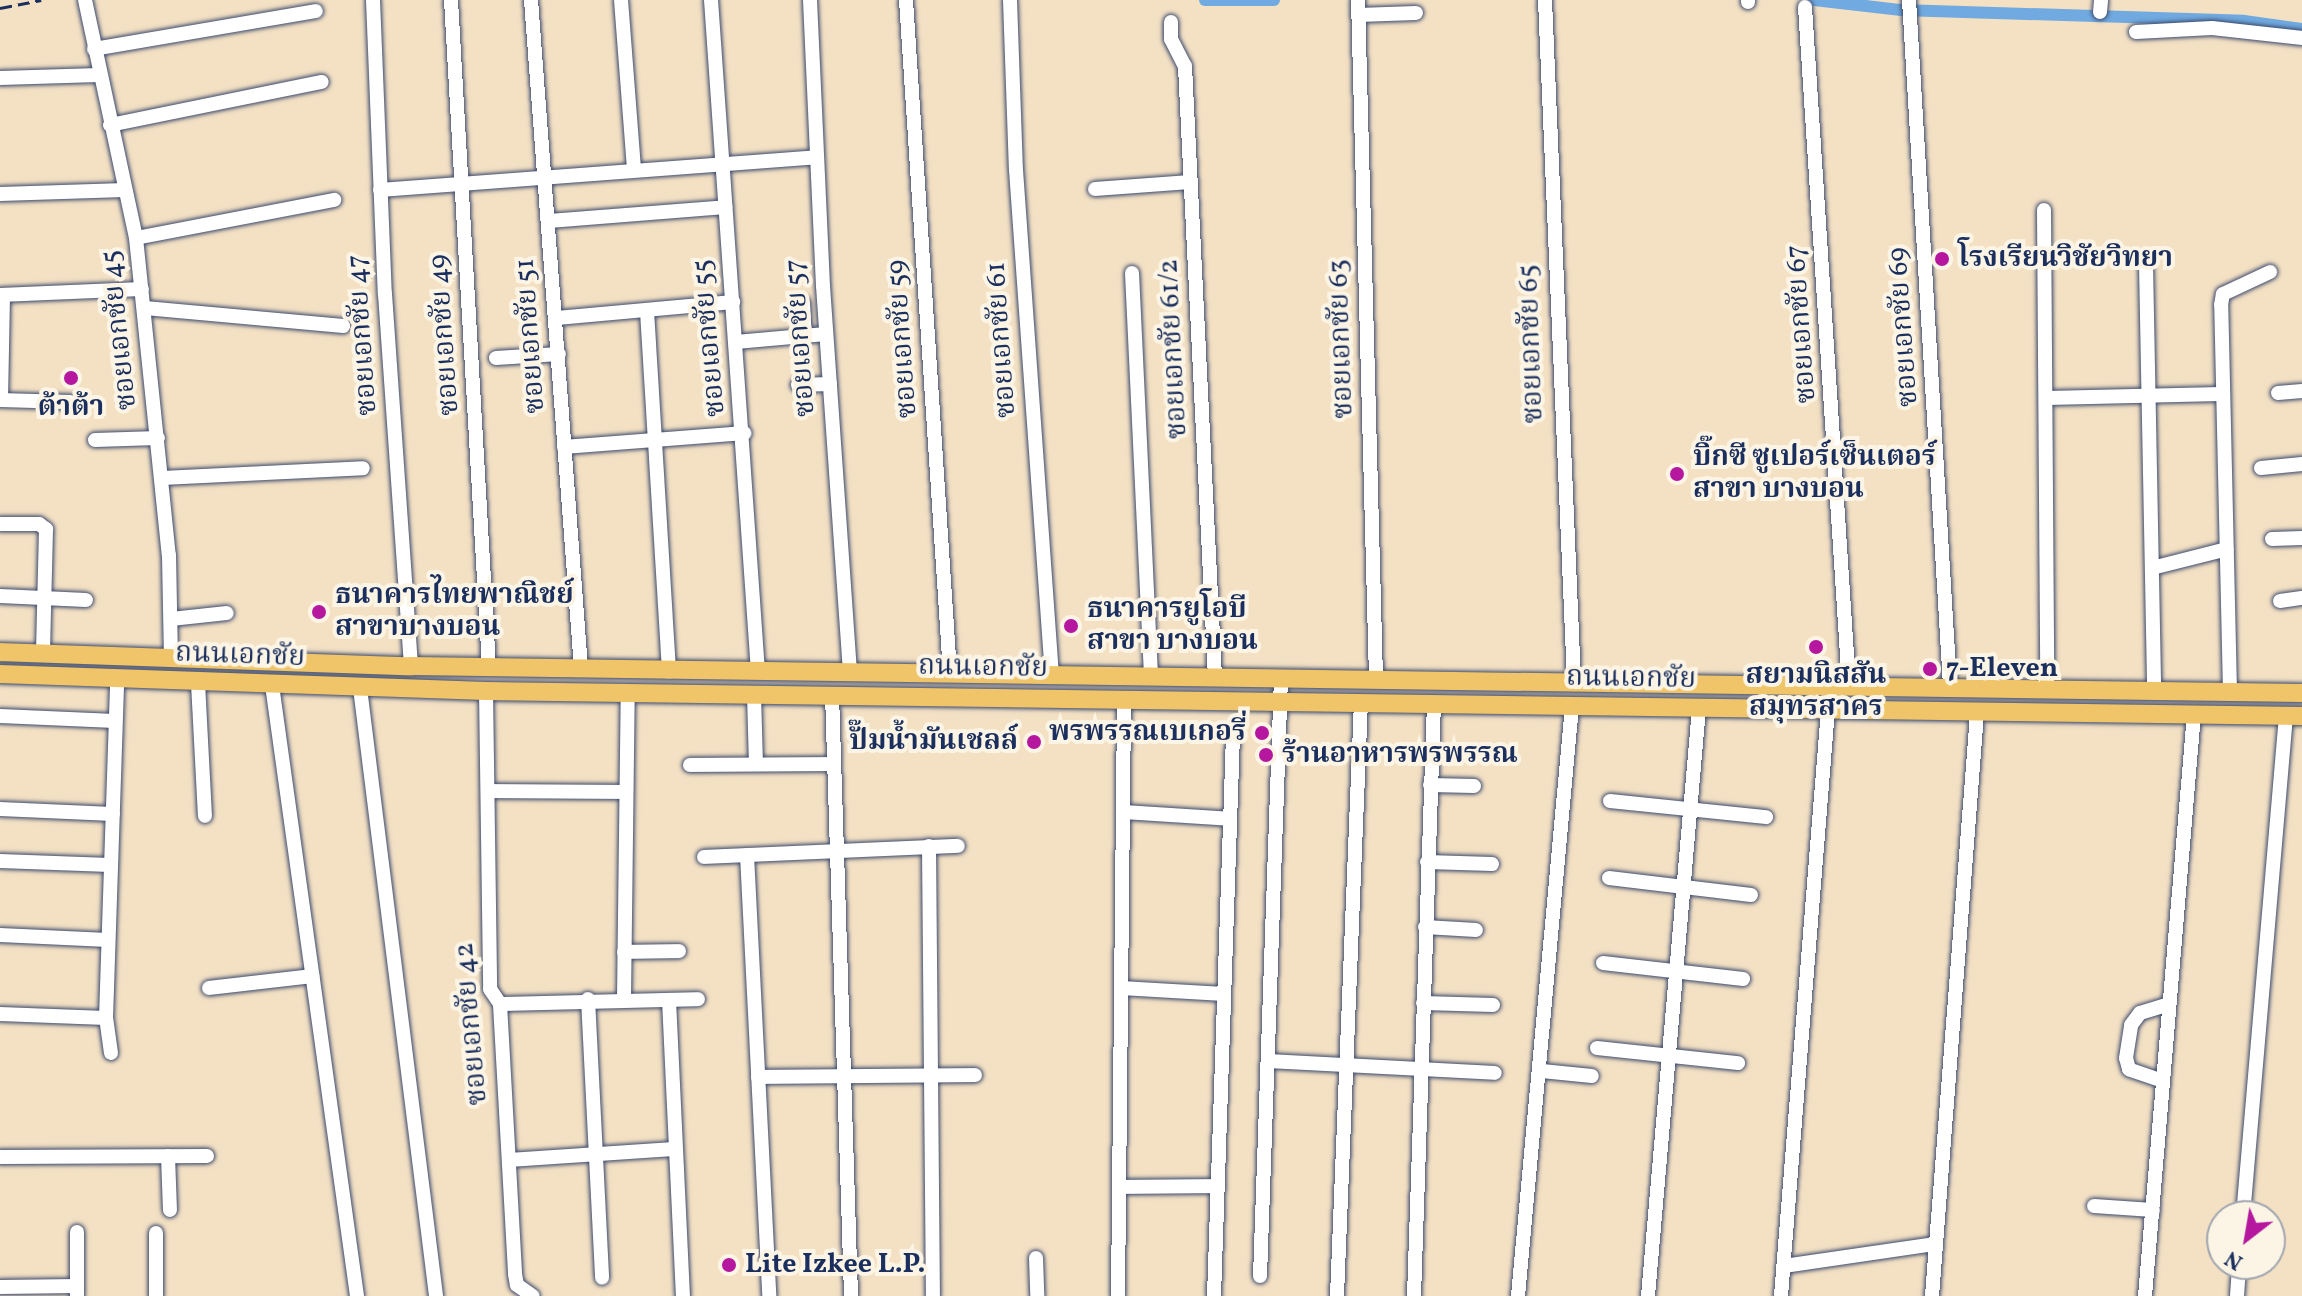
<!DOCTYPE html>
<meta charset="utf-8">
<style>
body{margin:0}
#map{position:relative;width:2302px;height:1296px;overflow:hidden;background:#f4e1c4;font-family:Vollkorn,"Noto Serif Thai",serif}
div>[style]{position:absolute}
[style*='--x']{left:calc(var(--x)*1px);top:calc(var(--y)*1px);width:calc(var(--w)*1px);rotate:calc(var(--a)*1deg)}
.canal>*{height:12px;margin:-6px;padding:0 6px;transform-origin:6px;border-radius:6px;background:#70aae0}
.roads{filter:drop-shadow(0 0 2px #3c4a6d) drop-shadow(0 0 2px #3c4a6d)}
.minor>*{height:14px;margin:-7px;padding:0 7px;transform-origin:7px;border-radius:7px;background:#fff}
.major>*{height:18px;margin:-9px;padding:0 9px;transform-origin:9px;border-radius:9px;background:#f0c469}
.rail>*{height:3px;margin-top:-1.5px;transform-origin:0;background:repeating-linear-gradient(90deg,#1b2f5e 0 12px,transparent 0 18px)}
.dots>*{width:22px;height:22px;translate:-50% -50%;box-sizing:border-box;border:4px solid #fcf5e5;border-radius:50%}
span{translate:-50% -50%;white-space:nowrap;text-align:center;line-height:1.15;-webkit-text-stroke:8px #fcf5e5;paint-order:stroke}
.poi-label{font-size:28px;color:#1b2f5e;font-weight:700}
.left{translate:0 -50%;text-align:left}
.right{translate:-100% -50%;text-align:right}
.street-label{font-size:28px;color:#1b2f5e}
.north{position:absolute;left:2206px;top:1200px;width:80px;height:80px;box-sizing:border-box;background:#fcf5e5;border:2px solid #a2a6af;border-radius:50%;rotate:211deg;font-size:22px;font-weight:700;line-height:32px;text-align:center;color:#1b2f5e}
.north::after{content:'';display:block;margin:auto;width:28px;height:36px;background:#b5179e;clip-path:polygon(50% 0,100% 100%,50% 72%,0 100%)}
</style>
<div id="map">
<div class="canal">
<i style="--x:1205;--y:0;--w:69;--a:0"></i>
<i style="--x:1814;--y:0;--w:88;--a:6.6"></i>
<i style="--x:1901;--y:10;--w:343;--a:1.8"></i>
<i style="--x:2244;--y:21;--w:59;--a:7.9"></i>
</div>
<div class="roads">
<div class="minor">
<i style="--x:85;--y:0;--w:243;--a:77.9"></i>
<i style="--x:136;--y:238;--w:319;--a:84.1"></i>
<i style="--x:169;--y:555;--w:104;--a:88.9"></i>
<i style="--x:373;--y:0;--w:294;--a:87.7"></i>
<i style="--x:385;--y:294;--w:373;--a:86"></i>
<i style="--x:451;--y:0;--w:668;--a:86.74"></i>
<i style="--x:531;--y:0;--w:670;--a:85.72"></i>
<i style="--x:621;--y:0;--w:170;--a:85.6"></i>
<i style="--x:711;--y:0;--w:674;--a:86"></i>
<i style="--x:810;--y:0;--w:286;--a:87.4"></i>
<i style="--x:823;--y:286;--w:388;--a:86"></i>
<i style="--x:906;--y:0;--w:675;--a:86.26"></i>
<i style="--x:1010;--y:0;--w:170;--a:88"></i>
<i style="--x:1016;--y:170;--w:507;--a:85.93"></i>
<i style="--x:1358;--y:0;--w:677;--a:88.48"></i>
<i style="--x:1545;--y:0;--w:682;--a:87.56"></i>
<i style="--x:1909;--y:0;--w:687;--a:86.58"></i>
<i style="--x:1748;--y:2;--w:2;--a:-90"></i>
<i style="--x:1805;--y:7;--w:679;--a:86.29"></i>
<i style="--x:2100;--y:12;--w:12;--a:-85"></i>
<i style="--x:1358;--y:15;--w:58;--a:-2"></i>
<i style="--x:1171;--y:22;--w:17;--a:90"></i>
<i style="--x:1171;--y:39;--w:30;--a:63"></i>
<i style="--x:1185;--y:66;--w:612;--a:87.19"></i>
<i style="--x:2136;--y:32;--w:76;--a:-3"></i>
<i style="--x:2212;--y:28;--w:91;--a:6.3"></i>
<i style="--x:94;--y:49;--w:225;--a:-9.7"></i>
<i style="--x:0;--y:78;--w:99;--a:-1.7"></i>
<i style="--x:110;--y:125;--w:216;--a:-11.5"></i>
<i style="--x:1095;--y:189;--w:95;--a:-4.2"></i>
<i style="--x:380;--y:190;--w:438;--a:-4.3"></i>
<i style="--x:0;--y:194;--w:125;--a:-1.8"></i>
<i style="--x:2044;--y:210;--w:477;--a:89.6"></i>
<i style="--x:549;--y:221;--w:177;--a:-4.5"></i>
<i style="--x:136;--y:238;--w:202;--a:-10.9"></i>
<i style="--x:2146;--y:264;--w:426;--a:88.9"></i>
<i style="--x:1132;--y:273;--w:403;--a:87.3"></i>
<i style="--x:0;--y:295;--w:142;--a:-2.4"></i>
<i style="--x:803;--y:303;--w:33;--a:87"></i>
<i style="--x:145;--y:308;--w:199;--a:5.2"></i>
<i style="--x:647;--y:311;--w:361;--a:86.5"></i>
<i style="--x:557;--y:318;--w:177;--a:-5.2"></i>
<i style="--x:736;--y:342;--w:90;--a:-5.1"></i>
<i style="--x:496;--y:358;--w:63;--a:-3.6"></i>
<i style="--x:798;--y:385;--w:32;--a:-2"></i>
<i style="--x:2278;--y:393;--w:24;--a:-5"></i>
<i style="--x:2047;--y:398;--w:174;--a:-1.3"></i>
<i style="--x:0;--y:400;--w:70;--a:1.6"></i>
<i style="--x:1;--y:400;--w:105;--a:-88.9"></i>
<i style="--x:95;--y:440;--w:63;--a:-1.8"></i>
<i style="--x:564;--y:447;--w:181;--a:-4.4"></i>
<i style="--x:2261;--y:468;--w:41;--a:-5.6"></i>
<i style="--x:162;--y:478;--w:201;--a:-2.8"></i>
<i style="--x:0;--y:524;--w:39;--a:0"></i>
<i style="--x:39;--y:524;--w:9;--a:36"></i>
<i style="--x:46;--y:529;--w:125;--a:91.4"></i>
<i style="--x:2272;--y:539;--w:30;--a:-2"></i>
<i style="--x:2152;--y:568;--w:77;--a:-14.2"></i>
<i style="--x:0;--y:596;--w:86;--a:2.7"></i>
<i style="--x:2280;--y:601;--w:22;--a:-8"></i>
<i style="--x:171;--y:619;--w:56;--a:-6.1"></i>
<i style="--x:198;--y:683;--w:133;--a:87"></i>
<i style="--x:272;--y:685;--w:617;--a:82.08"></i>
<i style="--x:360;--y:688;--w:613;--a:82.87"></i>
<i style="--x:486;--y:691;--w:298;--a:89.2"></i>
<i style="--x:490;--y:989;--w:18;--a:56"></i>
<i style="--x:500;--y:1004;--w:270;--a:86.8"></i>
<i style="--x:515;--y:1274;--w:11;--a:80"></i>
<i style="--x:517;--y:1285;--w:19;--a:35"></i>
<i style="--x:2230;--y:692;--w:387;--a:-91.3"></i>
<i style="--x:2221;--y:305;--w:11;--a:-80"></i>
<i style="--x:2223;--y:294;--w:52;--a:-25.1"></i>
<i style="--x:754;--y:694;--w:70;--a:88.4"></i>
<i style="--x:832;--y:694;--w:602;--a:88.19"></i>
<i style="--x:0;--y:716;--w:115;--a:2.5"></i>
<i style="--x:690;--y:765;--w:143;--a:-0.4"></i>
<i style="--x:1430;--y:785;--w:44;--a:1.3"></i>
<i style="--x:488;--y:791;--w:136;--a:0.4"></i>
<i style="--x:1610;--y:801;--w:157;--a:5.9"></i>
<i style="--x:0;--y:809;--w:113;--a:2.5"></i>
<i style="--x:1123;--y:812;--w:107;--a:3.7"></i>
<i style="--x:929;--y:846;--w:450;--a:89.5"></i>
<i style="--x:747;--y:855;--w:442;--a:87.1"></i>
<i style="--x:704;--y:857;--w:254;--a:-2.5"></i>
<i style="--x:0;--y:861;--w:110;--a:2.1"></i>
<i style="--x:1427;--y:862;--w:65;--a:1.8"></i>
<i style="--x:1609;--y:878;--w:143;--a:6.8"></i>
<i style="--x:1425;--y:927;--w:51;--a:3.4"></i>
<i style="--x:0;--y:935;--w:108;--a:2.7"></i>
<i style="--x:624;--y:952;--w:55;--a:-1"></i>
<i style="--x:1603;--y:963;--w:141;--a:6.5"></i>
<i style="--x:209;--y:988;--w:104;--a:-6.6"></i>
<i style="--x:1121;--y:988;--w:103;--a:3.3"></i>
<i style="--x:588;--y:999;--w:279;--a:87.1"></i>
<i style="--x:624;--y:999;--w:306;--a:-89.3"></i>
<i style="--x:669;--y:1000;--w:296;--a:87.3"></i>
<i style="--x:1423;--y:1003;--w:70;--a:1.6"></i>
<i style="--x:500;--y:1004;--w:198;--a:-1.4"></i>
<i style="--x:0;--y:1014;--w:106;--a:2.2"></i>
<i style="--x:1597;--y:1048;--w:142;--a:6.1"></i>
<i style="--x:111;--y:1053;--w:35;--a:-98"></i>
<i style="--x:106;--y:1018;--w:338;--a:-88.1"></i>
<i style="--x:1268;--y:1061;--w:227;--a:3"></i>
<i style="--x:1542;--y:1071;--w:50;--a:5.7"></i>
<i style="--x:758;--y:1077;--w:217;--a:-0.5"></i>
<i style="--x:2163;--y:1081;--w:36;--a:-161"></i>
<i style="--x:2129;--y:1069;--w:11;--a:-105"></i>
<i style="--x:2126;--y:1058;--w:33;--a:-81"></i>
<i style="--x:2131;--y:1025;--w:15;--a:-53"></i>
<i style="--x:2140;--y:1013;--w:30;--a:-17"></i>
<i style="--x:168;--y:1156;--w:54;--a:87.9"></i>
<i style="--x:0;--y:1157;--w:207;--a:-0.3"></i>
<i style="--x:509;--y:1160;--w:165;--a:-3.8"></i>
<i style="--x:1119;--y:1187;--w:99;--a:-0.6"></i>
<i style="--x:2094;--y:1206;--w:59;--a:3.9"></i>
<i style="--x:2243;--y:1216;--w:503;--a:-85.09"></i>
<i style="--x:156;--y:1233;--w:63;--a:90"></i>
<i style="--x:1036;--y:1258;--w:38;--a:88"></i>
<i style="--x:1784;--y:1266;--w:153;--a:-8.3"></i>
<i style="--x:1260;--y:1276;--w:599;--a:-87.99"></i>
<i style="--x:0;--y:1287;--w:77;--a:-0.7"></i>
<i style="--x:77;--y:1296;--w:64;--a:-90"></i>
<i style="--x:1118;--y:1296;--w:597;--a:-89.42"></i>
<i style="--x:1214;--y:1296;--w:561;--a:-88.06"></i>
<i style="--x:1337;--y:1296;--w:594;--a:-87.69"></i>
<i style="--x:1414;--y:1296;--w:593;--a:-88.07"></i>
<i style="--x:1518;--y:1296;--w:592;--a:-84.77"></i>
<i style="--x:1648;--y:1296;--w:590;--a:-85.04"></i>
<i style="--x:1781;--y:1296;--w:589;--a:-85.42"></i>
<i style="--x:1932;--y:1296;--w:584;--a:-85.58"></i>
<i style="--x:2145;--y:1296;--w:584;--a:-85.19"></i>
<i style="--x:2237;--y:1296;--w:32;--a:-86"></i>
</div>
<div class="major">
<i style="--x:0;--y:652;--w:411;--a:2"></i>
<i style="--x:411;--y:666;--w:1891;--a:0.82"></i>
<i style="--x:0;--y:674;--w:486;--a:2"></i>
<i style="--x:486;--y:691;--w:1816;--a:0.79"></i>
</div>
</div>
<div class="rail">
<i style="--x:0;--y:8;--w:42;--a:-11"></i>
</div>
<div class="dots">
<i style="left:1942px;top:259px;background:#b5179e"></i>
<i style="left:71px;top:378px;background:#b5179e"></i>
<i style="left:1677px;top:474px;background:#b5179e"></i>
<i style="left:319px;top:612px;background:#b5179e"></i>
<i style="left:1071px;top:626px;background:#b5179e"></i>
<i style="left:1816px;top:647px;background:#b5179e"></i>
<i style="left:1930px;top:669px;background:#b5179e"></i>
<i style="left:1262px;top:733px;background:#b5179e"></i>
<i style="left:1034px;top:742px;background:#b5179e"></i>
<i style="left:1266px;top:755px;background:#b5179e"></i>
<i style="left:729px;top:1265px;background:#b5179e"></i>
</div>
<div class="poi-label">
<span class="left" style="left:1958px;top:259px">โรงเรียนวิชัยวิทยา</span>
<span style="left:71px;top:408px">ต้าต้า</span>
<span class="left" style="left:1693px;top:474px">บิ๊กซี ซูเปอร์เซ็นเตอร์<br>สาขา บางบอน</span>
<span class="left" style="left:335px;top:612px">ธนาคารไทยพาณิชย์<br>สาขาบางบอน</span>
<span class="left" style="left:1087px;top:626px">ธนาคารยูโอบี<br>สาขา บางบอน</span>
<span class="left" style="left:1946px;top:669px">7-Eleven</span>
<span style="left:1816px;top:692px">สยามนิสสัน<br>สมุทรสาคร</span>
<span class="right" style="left:1246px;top:733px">พรพรรณเบเกอรี่</span>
<span class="right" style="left:1018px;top:742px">ปั๊มน้ำมันเชลล์</span>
<span class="left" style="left:1282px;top:755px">ร้านอาหารพรพรรณ</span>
<span class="left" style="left:745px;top:1265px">Lite Izkee L.P.</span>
</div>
<div class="street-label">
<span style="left:1802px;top:324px;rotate:-94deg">ซอยเอกชัย 67</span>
<span style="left:1904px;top:327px;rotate:-94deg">ซอยเอกชัย 69</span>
<span style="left:120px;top:330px;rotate:-96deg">ซอยเอกชัย 45</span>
<span style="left:363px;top:335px;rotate:-94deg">ซอยเอกชัย 47</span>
<span style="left:445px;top:335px;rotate:-94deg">ซอยเอกชัย 49</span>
<span style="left:531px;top:336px;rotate:-94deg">ซอยเอกชัย 51</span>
<span style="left:710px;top:338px;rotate:-95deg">ซอยเอกชัย 55</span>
<span style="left:801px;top:338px;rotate:-94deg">ซอยเอกชัย 57</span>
<span style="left:903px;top:339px;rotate:-94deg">ซอยเอกชัย 59</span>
<span style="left:1342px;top:339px;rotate:-92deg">ซอยเอกชัย 63</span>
<span style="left:1002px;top:340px;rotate:-94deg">ซอยเอกชัย 61</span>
<span style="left:1532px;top:344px;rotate:-92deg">ซอยเอกชัย 65</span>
<span style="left:1174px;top:349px;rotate:-93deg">ซอยเอกชัย 61/2</span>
<span style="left:240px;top:656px;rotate:2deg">ถนนเอกชัย</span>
<span style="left:983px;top:668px;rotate:1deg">ถนนเอกชัย</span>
<span style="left:1631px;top:679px;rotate:1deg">ถนนเอกชัย</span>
<span style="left:472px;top:1024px;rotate:-95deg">ซอยเอกชัย 42</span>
</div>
<div class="north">N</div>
</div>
